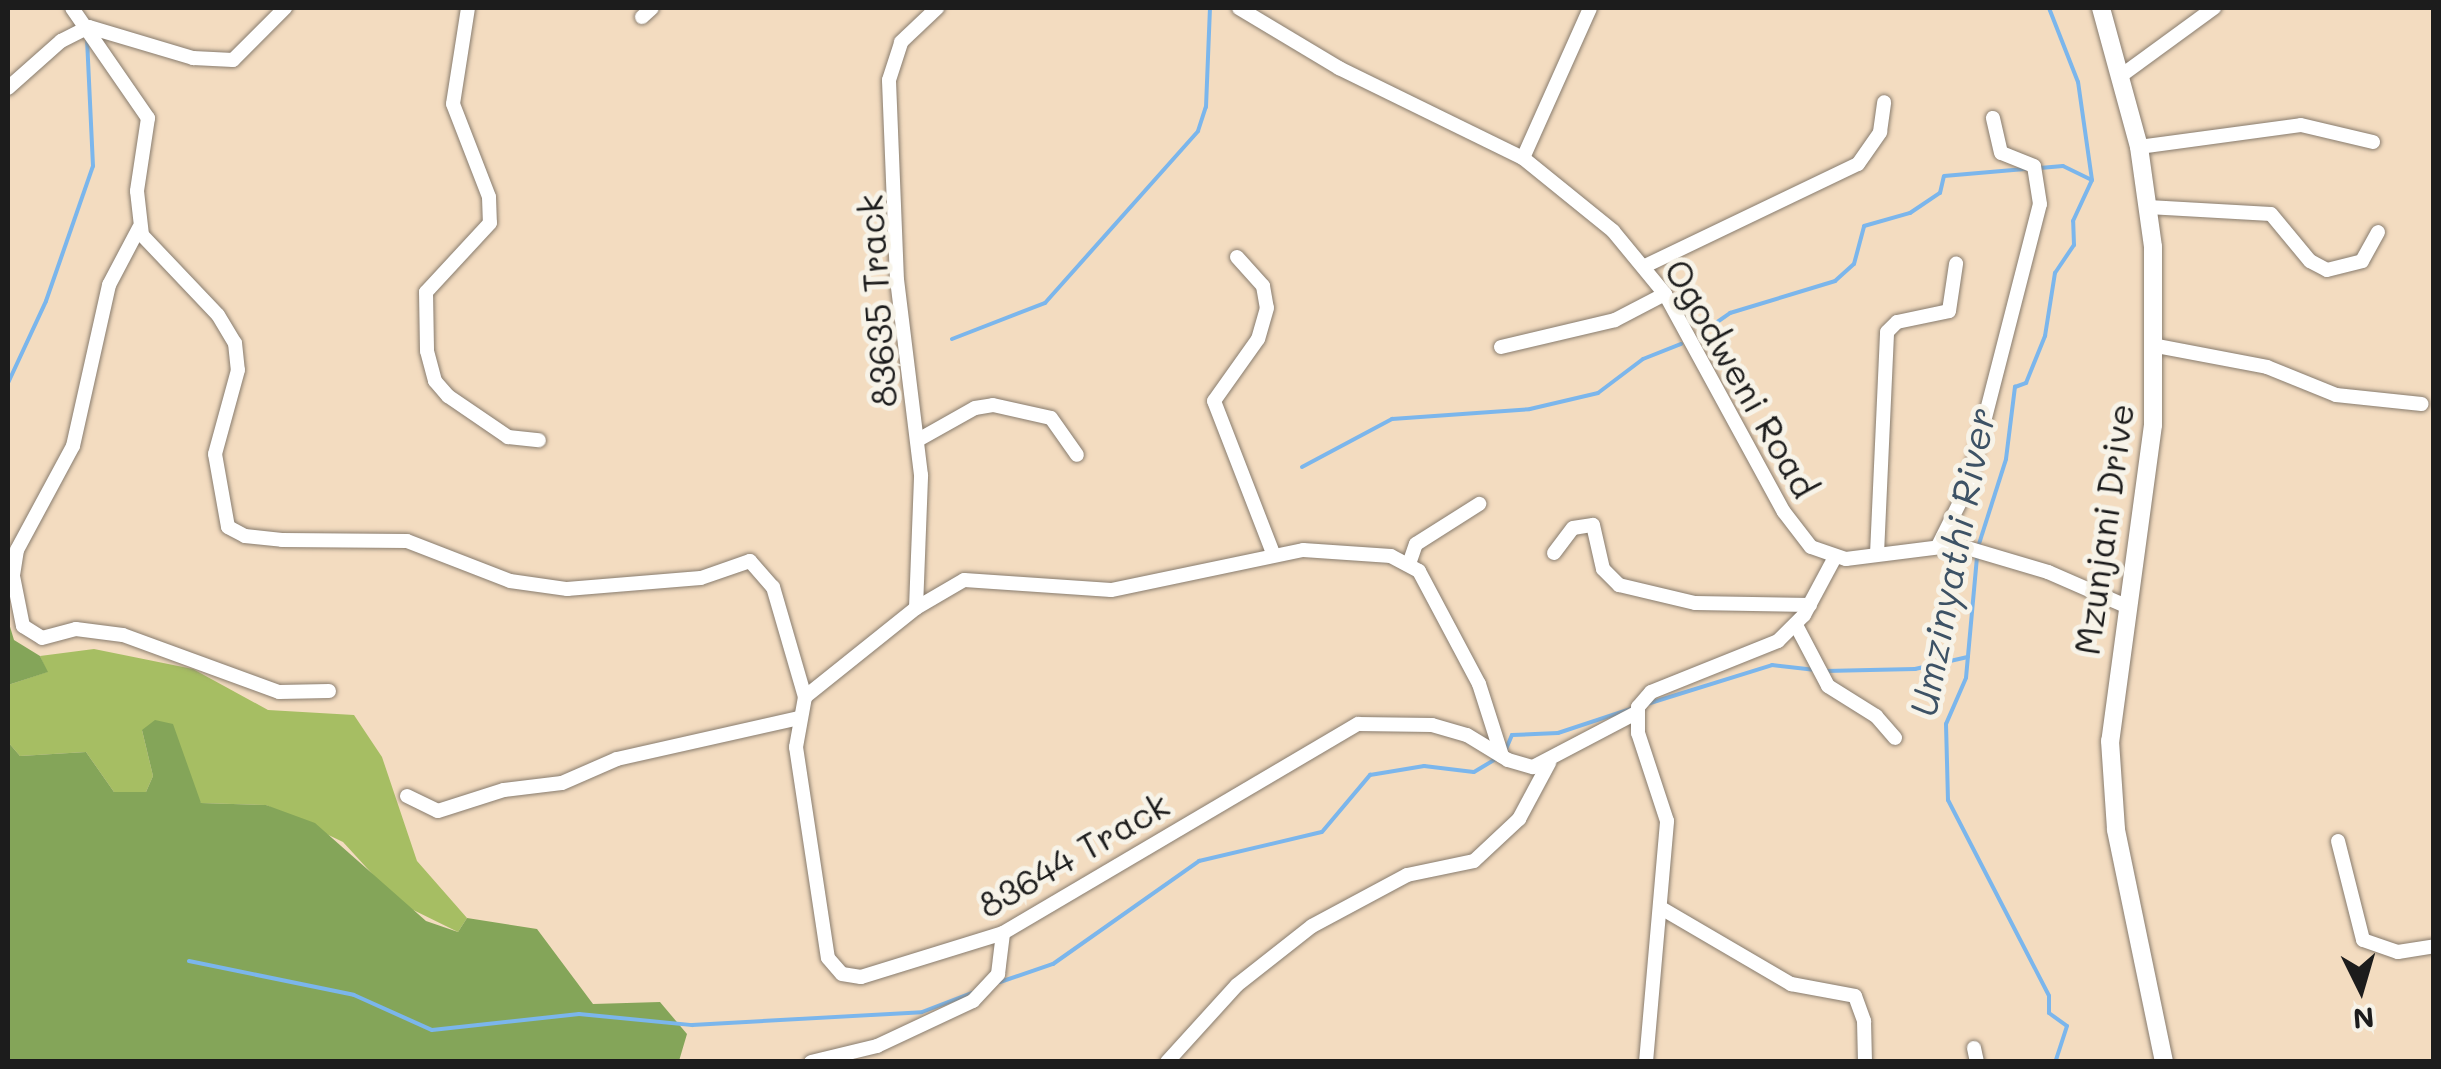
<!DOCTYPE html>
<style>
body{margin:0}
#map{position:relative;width:2441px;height:1069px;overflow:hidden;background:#f3dcc0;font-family:Mali,sans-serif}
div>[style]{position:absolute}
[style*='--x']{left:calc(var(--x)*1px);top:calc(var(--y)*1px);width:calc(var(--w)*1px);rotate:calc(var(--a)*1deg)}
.green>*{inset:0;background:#a6be63}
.forest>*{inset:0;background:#84a559}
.stream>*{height:4px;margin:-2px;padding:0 2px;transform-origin:2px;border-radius:2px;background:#7bb6ec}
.roads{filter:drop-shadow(0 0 2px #887c6e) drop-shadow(0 0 2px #887c6e)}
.minor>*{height:14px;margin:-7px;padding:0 7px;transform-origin:7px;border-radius:7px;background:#fff}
.major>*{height:18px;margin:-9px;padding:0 9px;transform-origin:9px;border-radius:9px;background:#fff}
span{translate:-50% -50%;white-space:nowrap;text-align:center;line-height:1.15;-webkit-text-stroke:10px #f7f3e8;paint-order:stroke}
.street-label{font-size:35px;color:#1c1c1c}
.water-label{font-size:38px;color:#3d5265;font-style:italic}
.frame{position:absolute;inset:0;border:10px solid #1c1c1c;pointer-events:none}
.north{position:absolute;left:2311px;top:939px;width:100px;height:100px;-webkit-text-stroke:8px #f7f3e8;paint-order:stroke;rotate:175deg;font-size:28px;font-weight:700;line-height:40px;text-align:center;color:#1c1c1c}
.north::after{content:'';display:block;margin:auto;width:35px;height:45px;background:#1c1c1c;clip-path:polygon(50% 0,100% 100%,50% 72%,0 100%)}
</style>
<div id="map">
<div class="green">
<i style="clip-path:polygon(94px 649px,193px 669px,268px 710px,354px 715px,382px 757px,417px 861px,467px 918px,458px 932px,399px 903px,343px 842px,266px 805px,201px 803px,142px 730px,153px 776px,146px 792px,114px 792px,86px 752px,20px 756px,8px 742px,8px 685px,47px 672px,40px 656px)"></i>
</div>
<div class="forest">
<i style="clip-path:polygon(8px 620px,14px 640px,40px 656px,48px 672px,8px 685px)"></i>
<i style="clip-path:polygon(155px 720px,173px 724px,201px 803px,266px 805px,315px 823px,426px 921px,458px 932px,467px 918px,537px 929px,593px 1004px,660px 1002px,687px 1034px,679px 1061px,8px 1061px,8px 742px,20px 756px,86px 752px,114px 792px,146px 792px,153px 776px,142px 730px)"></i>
</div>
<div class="stream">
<i style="--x:2040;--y:168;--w:23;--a:-5"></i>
<i style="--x:2063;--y:166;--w:32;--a:26"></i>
<i style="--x:1700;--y:334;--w:37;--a:-35"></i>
<i style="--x:1730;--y:313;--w:110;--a:-16.9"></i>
<i style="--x:1835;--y:281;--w:25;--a:-42"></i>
<i style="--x:1854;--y:264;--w:39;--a:-75"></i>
<i style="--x:1864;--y:226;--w:48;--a:-15.8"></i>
<i style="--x:1910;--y:213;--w:36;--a:-34"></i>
<i style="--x:1940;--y:193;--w:17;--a:-77"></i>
<i style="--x:1944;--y:176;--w:81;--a:-4.9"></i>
<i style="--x:952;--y:339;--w:100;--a:-21.2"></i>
<i style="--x:1045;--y:303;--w:230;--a:-48.3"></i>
<i style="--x:1198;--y:131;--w:25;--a:-72"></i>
<i style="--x:1206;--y:107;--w:99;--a:-87.7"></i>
<i style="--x:8;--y:383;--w:90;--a:-65.1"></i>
<i style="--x:46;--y:301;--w:143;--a:-70.8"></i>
<i style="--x:93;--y:166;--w:125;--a:-92.7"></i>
<i style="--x:1302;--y:467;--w:102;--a:-28.1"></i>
<i style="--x:1392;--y:419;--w:138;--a:-4.1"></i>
<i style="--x:1530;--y:409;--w:70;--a:-13.2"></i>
<i style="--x:1598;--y:393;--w:56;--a:-37.1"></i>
<i style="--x:1643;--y:359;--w:41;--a:-21.5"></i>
<i style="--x:1978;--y:547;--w:92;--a:-72.3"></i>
<i style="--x:2006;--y:459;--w:73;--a:-82.9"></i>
<i style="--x:2015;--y:387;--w:12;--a:-20"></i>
<i style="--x:2026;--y:383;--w:51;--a:-68"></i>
<i style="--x:2045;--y:336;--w:64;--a:-81"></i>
<i style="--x:2055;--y:273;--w:34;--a:-56"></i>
<i style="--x:2074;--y:245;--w:24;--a:-92"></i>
<i style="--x:2073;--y:221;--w:45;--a:-65.1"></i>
<i style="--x:2092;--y:180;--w:99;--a:-98.1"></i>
<i style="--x:2078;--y:82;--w:79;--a:-111.4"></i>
<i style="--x:1977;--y:557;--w:121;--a:95.2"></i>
<i style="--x:1966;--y:678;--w:50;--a:113.5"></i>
<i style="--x:1946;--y:724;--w:76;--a:88.5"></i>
<i style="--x:1948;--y:800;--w:220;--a:62.7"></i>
<i style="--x:2049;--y:996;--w:17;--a:90"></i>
<i style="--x:2049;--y:1013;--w:22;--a:36"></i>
<i style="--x:2067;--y:1026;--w:38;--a:108"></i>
<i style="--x:1825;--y:671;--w:90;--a:-1.3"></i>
<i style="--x:1915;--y:669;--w:54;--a:-12.8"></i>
<i style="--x:1647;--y:704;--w:131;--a:-17.3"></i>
<i style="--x:1772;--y:665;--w:44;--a:6.5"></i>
<i style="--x:1506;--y:749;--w:15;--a:-67"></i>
<i style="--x:1512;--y:735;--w:46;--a:-2.5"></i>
<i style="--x:1558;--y:733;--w:79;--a:-18.4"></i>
<i style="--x:189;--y:961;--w:168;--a:11.6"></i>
<i style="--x:354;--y:995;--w:85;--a:24.2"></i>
<i style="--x:432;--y:1030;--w:148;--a:-6.2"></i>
<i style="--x:579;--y:1014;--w:114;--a:5.6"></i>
<i style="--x:692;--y:1025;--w:230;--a:-3.2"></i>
<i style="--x:922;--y:1012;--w:53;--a:-20.8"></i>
<i style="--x:1000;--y:982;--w:56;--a:-18.8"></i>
<i style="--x:1053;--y:964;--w:179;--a:-35.2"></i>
<i style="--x:1199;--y:861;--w:126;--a:-13.3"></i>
<i style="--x:1322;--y:832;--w:75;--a:-49.9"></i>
<i style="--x:1370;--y:775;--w:55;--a:-9.5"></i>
<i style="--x:1424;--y:766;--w:50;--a:6.8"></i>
<i style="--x:1474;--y:772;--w:26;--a:-31"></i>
</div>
<div class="roads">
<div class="minor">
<i style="--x:72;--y:8;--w:134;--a:55.4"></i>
<i style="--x:148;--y:118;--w:74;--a:98.6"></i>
<i style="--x:137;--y:191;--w:44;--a:83.5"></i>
<i style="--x:142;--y:235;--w:110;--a:46.5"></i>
<i style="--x:218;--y:315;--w:33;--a:59"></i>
<i style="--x:235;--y:343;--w:27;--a:84"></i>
<i style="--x:238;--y:370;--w:87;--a:105.3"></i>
<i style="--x:215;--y:454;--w:74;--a:79.9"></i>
<i style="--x:228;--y:527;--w:19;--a:28"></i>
<i style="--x:245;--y:536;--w:37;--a:6"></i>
<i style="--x:282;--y:540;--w:125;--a:0.5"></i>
<i style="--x:407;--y:541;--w:110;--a:21.2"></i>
<i style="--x:510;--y:581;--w:58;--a:8"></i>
<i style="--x:567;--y:589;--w:134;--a:-4.7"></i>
<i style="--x:701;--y:578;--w:52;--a:-19.1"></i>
<i style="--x:750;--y:561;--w:35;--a:49"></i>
<i style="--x:773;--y:587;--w:115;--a:73.8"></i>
<i style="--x:468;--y:8;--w:97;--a:98.9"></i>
<i style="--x:453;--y:104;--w:100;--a:68.8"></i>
<i style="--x:489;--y:197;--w:26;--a:88"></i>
<i style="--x:490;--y:223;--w:94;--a:132.8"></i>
<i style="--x:426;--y:292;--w:59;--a:89"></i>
<i style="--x:427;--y:351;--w:31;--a:75"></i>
<i style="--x:435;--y:381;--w:20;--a:49"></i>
<i style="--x:448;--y:396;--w:73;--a:34.3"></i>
<i style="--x:508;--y:437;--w:31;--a:6"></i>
<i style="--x:1239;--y:8;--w:117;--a:31"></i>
<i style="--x:1339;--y:68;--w:205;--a:26.1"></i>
<i style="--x:1523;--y:158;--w:116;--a:39"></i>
<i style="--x:1613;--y:231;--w:82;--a:50.5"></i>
<i style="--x:1665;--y:294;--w:248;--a:61.4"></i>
<i style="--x:1784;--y:512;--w:44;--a:52.4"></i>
<i style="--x:1811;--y:547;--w:37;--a:19"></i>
<i style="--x:1846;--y:559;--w:112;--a:-7.2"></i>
<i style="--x:1957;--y:545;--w:95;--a:16.5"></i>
<i style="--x:2048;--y:572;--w:85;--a:23.6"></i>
<i style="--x:642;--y:17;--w:13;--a:-42"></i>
<i style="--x:2122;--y:75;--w:114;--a:-36.1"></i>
<i style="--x:8;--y:88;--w:71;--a:-41.6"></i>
<i style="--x:61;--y:41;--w:31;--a:-27"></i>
<i style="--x:89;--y:27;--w:109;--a:16.6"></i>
<i style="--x:193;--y:58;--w:40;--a:2.9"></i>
<i style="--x:233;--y:60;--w:74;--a:-45"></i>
<i style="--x:2139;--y:147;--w:163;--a:-7.7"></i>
<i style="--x:2301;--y:125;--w:74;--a:13.3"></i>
<i style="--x:1523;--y:158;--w:164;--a:-65.9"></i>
<i style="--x:2148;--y:207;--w:123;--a:3.3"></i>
<i style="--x:2271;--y:214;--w:61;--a:50.3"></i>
<i style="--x:2310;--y:261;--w:19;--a:28"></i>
<i style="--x:2327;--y:270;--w:36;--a:-14"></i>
<i style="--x:2362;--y:261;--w:33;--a:-61"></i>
<i style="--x:139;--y:228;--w:64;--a:117.8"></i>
<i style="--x:109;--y:285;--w:165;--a:102.6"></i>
<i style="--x:73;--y:446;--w:118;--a:118.3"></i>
<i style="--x:17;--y:550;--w:26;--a:99"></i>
<i style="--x:13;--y:576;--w:51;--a:78.7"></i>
<i style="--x:23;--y:626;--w:22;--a:32"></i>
<i style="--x:42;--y:638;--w:35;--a:-15"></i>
<i style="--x:76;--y:629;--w:47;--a:7.3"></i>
<i style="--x:123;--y:635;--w:166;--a:20.1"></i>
<i style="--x:279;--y:692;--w:50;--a:-1.1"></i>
<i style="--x:1237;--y:257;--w:39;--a:48"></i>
<i style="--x:1263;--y:286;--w:22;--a:80"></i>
<i style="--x:1267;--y:308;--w:32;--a:106"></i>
<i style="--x:1258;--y:339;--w:76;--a:125.4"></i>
<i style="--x:1214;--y:401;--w:163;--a:68.8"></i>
<i style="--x:1645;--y:266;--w:236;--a:-25.6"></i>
<i style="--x:1858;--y:164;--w:39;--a:-55"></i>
<i style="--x:1880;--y:132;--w:30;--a:-82"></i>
<i style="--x:2157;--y:346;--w:112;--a:10.8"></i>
<i style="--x:2267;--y:367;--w:74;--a:22.1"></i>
<i style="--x:2336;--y:395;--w:86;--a:6"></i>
<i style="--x:1501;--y:347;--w:117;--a:-13.3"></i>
<i style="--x:1615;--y:320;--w:56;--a:-27.5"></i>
<i style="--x:918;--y:440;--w:65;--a:-29.3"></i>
<i style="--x:975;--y:408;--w:18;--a:-9"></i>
<i style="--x:993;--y:405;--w:59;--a:12.6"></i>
<i style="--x:1051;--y:418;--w:45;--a:54.9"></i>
<i style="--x:1939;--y:544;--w:63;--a:-63.4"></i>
<i style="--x:1967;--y:488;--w:293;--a:-75.6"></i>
<i style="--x:2040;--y:204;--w:38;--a:-99"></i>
<i style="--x:2034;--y:166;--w:35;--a:-158"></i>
<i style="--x:2001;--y:153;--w:36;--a:-103"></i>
<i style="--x:1554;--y:553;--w:31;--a:-53"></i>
<i style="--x:1573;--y:528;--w:20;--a:-9"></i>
<i style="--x:1593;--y:525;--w:45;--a:77.2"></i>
<i style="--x:1603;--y:569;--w:23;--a:45"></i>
<i style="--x:1619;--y:585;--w:78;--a:13.3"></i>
<i style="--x:1695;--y:603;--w:115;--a:1"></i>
<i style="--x:1877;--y:554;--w:222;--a:-87.4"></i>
<i style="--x:1887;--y:332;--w:14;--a:-45"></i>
<i style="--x:1897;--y:322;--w:53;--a:-11.9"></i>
<i style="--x:1949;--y:311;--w:48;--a:-81.5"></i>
<i style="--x:1409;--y:564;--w:21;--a:-71"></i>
<i style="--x:1416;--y:544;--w:75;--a:-32.4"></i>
<i style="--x:916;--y:608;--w:133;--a:-87.8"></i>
<i style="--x:921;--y:475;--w:196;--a:-97"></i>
<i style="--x:897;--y:280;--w:200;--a:-92.3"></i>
<i style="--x:889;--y:80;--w:40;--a:-72"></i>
<i style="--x:901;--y:42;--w:50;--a:-43.4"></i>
<i style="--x:1796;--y:625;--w:69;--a:62.3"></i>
<i style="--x:1828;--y:686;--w:57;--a:32"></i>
<i style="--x:1876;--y:716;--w:29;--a:49"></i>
<i style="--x:1502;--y:756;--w:76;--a:-107.7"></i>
<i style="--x:1479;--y:684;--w:128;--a:-118"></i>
<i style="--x:1419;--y:571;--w:32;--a:-152"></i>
<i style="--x:1391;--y:556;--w:88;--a:-176.1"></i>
<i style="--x:1303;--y:550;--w:196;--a:168.2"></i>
<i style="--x:1111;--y:590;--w:147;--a:-176.1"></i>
<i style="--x:964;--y:580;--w:56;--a:149.7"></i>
<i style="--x:916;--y:608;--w:142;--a:141.3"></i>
<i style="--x:805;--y:697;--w:51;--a:100.2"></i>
<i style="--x:796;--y:747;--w:213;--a:81.4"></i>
<i style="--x:828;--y:958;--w:21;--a:49"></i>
<i style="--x:842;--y:974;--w:19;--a:9"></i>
<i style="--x:861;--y:977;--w:149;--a:-17.2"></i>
<i style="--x:1003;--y:933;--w:412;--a:-30.5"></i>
<i style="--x:1358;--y:724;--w:74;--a:0.8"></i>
<i style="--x:1432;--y:725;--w:36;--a:16"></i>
<i style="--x:1467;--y:735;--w:48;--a:31.4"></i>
<i style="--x:1508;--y:760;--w:26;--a:16"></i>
<i style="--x:1533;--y:767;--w:116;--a:-27.7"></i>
<i style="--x:407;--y:796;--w:34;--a:26"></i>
<i style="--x:438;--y:811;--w:69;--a:-17.7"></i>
<i style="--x:504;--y:790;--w:58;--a:-6.9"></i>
<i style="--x:562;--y:783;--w:60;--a:-23.6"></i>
<i style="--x:617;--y:759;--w:187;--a:-12.7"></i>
<i style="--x:2338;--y:841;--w:102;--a:75.8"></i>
<i style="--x:2363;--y:940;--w:37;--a:19"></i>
<i style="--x:2398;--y:952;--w:36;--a:-9"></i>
<i style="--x:1661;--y:908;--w:151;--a:30.3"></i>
<i style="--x:1791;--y:984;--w:65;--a:10.6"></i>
<i style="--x:1855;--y:996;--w:27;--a:70"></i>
<i style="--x:1864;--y:1021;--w:41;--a:88.6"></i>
<i style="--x:1974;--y:1048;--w:14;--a:78"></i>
<i style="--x:811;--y:1062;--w:68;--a:-13.6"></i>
<i style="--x:877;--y:1046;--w:106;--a:-25.1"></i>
<i style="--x:973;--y:1001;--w:37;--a:-47"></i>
<i style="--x:998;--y:974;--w:41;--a:-83"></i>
<i style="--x:1167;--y:1062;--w:104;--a:-47.7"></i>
<i style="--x:1237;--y:985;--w:95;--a:-38.2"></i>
<i style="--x:1312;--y:926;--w:108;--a:-28.2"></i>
<i style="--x:1407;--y:875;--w:68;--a:-11.8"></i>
<i style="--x:1474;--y:861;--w:62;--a:-43"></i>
<i style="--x:1519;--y:819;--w:64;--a:-61.8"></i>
<i style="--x:1646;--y:1062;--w:242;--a:-85"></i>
<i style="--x:1667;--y:821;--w:93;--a:-108.2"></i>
<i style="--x:1638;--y:733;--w:26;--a:-90"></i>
<i style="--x:1638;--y:707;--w:20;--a:-49"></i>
<i style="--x:1651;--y:692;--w:137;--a:-21.9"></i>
<i style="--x:1778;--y:641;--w:37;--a:-45"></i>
<i style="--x:1804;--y:615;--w:64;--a:-61.8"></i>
</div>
<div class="major">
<i style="--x:2101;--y:8;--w:144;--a:74.7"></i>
<i style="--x:2139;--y:147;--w:101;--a:82"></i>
<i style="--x:2153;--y:247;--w:178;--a:90"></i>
<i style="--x:2153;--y:425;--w:319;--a:97.7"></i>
<i style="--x:2110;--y:741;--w:89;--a:86.1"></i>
<i style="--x:2116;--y:830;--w:237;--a:78.3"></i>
</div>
</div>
<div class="street-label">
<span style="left:876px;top:301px;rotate:-94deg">83635 Track</span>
<span style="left:1742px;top:378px;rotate:60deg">Ogodweni Road</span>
<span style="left:2103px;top:529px;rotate:-82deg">Mzunjani Drive</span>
<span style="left:1073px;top:854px;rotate:-30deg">83644 Track</span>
</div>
<div class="water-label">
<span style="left:1952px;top:562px;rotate:-79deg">Umzinyathi River</span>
</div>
<div class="frame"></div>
<div class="north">N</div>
</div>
